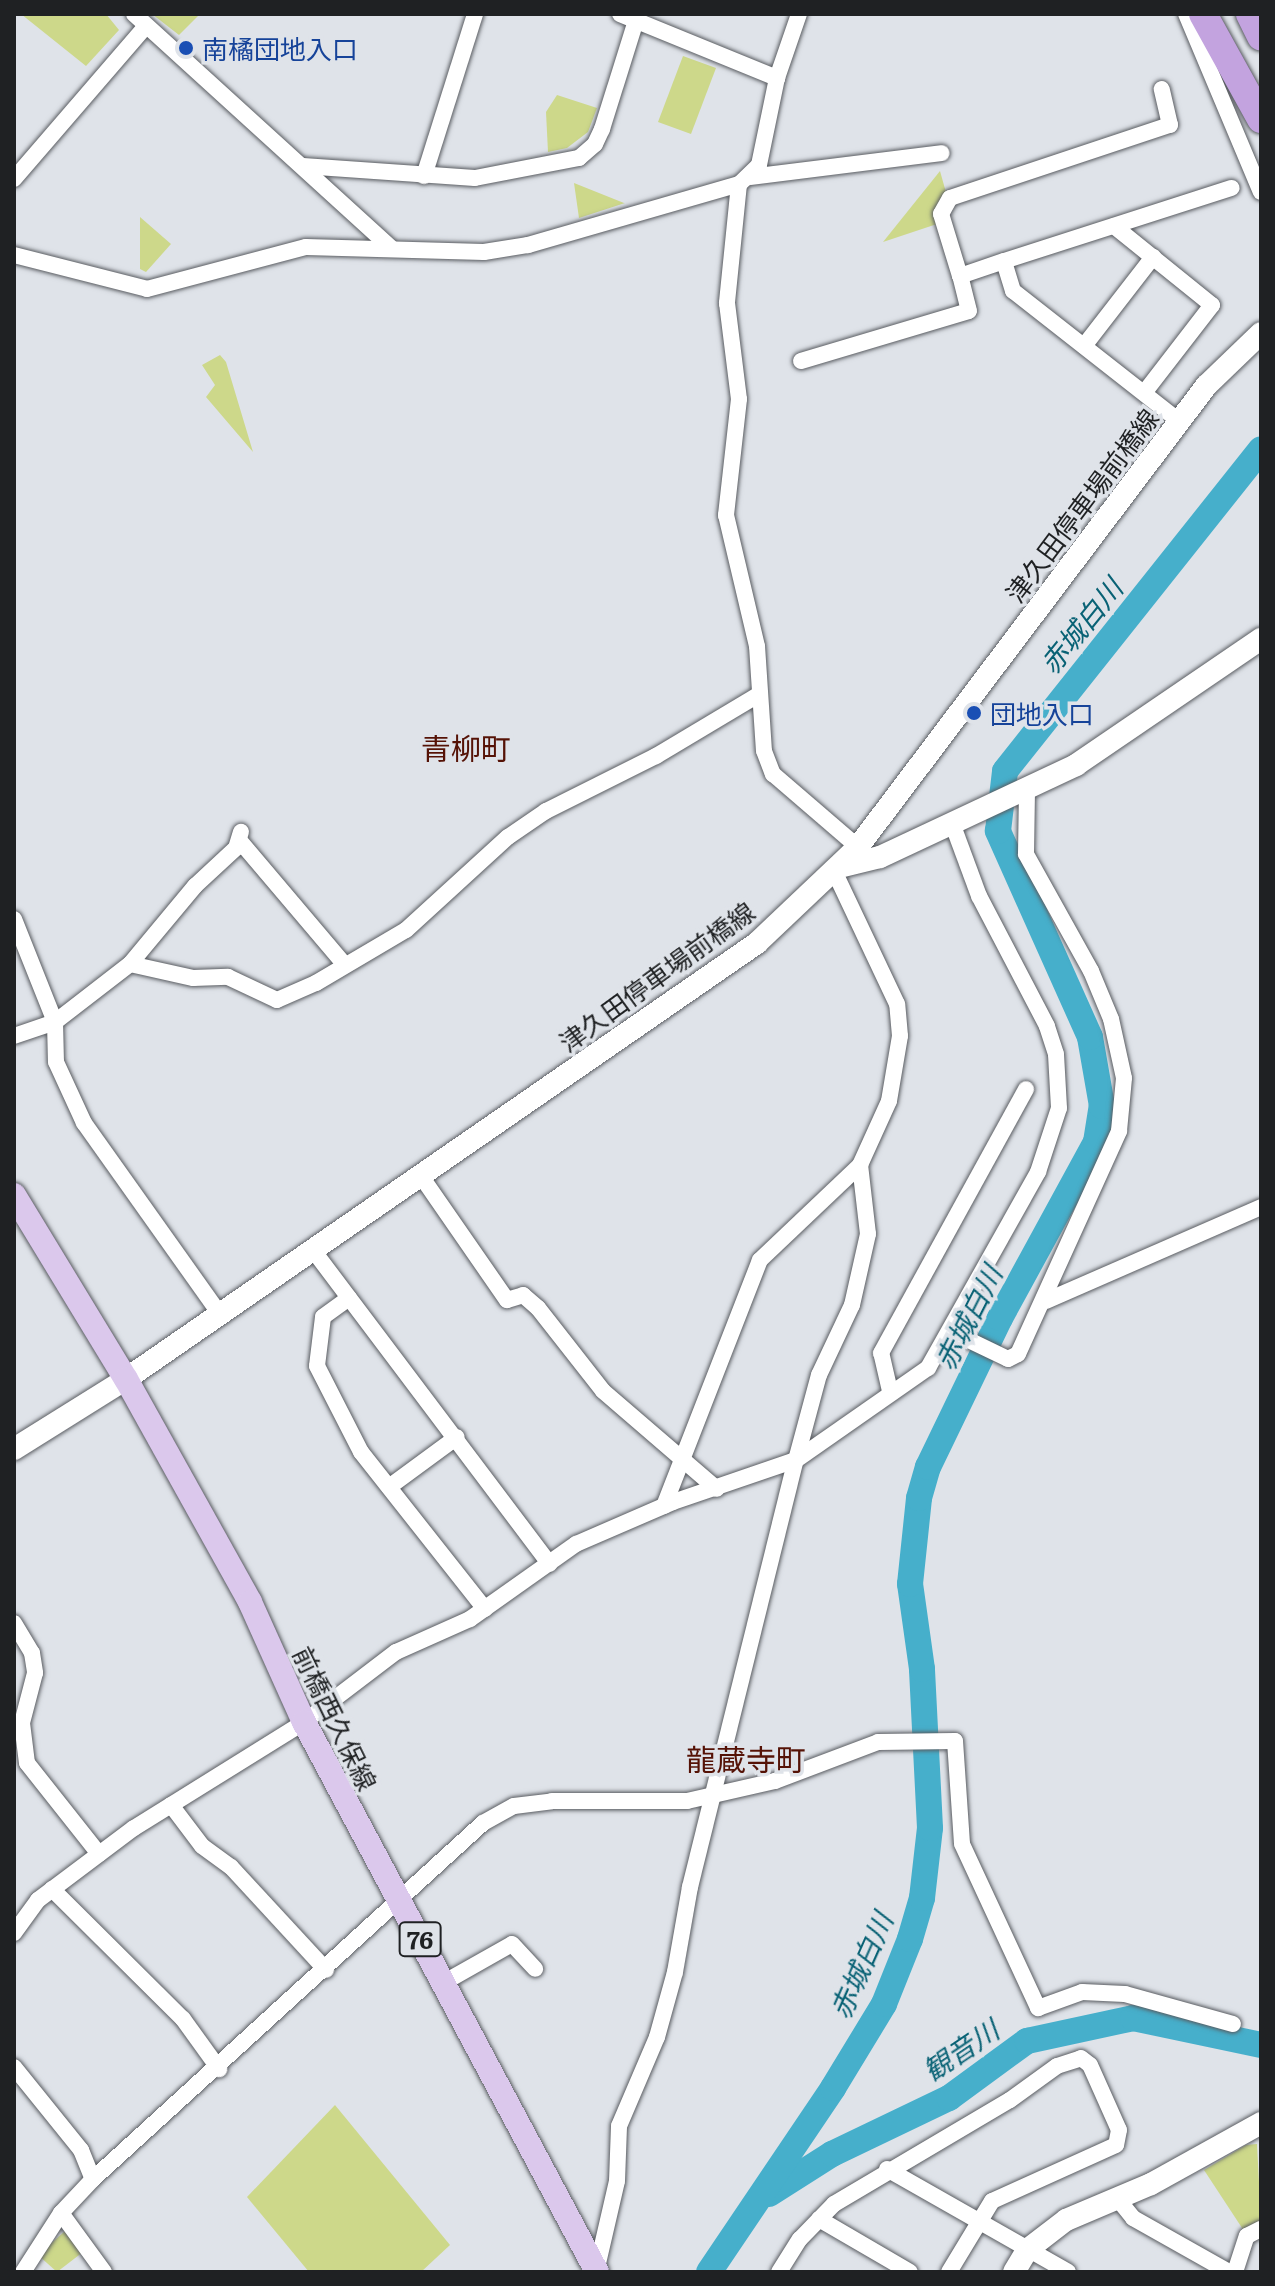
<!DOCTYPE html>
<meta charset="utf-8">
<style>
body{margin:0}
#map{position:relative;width:1275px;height:2286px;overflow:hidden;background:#dfe3e9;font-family:Literata,"Noto Sans JP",serif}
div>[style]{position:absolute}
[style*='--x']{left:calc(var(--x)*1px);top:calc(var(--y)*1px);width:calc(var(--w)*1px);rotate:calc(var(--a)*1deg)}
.green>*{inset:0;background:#cdd88a}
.river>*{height:26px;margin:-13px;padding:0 13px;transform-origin:13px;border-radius:13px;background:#46afcb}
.roads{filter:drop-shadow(0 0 2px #595c61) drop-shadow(0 0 2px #595c61)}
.street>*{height:16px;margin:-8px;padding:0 8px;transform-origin:8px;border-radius:8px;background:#fff}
.secondary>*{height:22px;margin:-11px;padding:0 11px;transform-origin:11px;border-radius:11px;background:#fff}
.primary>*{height:24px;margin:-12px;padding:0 12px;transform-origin:12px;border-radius:12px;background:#dbc8ec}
.highway>*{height:28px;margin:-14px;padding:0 14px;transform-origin:14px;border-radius:14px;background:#c3a3df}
.dots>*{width:22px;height:22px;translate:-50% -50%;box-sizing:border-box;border:4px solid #dfe3e9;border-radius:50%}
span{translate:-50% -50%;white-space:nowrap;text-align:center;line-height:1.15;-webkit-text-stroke:7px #dfe3e9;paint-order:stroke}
.shield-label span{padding:2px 6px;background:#dfe3e9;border:2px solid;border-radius:6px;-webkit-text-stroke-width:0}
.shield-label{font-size:24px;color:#1f2123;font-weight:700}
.transit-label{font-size:26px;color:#164399}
.left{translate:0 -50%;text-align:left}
.street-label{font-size:26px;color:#1f2123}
.water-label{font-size:28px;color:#096275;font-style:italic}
.quarter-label{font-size:30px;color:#551206}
.frame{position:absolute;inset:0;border:16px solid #1f2123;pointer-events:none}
</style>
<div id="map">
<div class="green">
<i style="clip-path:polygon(21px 14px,106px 14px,119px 30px,86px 66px)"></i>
<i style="clip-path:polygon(152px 14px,200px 14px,179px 35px)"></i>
<i style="clip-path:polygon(683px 56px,716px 68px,691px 134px,658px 122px)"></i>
<i style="clip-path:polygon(557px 95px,597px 108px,588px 132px,567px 148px,548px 152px,546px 112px)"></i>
<i style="clip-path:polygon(940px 171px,947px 196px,940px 223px,883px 242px)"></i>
<i style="clip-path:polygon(574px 183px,624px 203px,625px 203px,579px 218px)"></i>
<i style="clip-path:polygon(140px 217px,171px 244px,146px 272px,140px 269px)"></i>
<i style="clip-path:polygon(220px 355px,226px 362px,253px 452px,206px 397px,215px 385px,202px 365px)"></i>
<i style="clip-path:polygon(335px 2105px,450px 2245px,421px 2272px,309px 2272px,247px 2197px)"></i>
<i style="clip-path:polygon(1257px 2144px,1261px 2221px,1244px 2231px,1204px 2170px,1246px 2145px)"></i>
<i style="clip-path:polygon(65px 2231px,83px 2252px,57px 2272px,38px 2255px)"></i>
</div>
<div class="river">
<i style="--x:769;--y:2194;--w:75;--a:-32.4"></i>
<i style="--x:832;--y:2154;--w:130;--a:-25.6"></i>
<i style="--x:949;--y:2098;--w:97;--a:-36.2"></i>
<i style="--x:1027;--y:2041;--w:108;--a:-12.2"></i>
<i style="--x:1133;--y:2018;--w:131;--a:11.9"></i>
<i style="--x:709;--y:2272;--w:222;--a:-56"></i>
<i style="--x:833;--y:2088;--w:98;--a:-58.7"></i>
<i style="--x:884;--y:2004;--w:70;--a:-68.2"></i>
<i style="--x:910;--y:1939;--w:43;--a:-73.7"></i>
<i style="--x:922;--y:1898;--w:70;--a:-83.5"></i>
<i style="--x:930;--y:1828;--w:159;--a:-92.9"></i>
<i style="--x:922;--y:1669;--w:86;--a:-98"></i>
<i style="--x:910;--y:1584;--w:86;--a:-84"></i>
<i style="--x:919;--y:1498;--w:32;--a:-74"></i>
<i style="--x:928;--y:1467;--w:165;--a:-64.2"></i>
<i style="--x:1000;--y:1318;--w:200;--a:-61.4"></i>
<i style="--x:1096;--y:1142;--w:36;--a:-81"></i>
<i style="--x:1102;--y:1106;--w:70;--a:-99.9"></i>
<i style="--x:1090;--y:1037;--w:226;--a:-114.1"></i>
<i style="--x:998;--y:831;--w:60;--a:-83.3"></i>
<i style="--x:1005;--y:771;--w:411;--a:-51.5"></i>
</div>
<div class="roads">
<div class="street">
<i style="--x:134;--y:14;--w:348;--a:42.3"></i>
<i style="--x:620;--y:14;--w:170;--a:22.2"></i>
<i style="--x:799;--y:14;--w:68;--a:109"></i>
<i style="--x:777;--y:78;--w:89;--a:101.7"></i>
<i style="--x:759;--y:165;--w:28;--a:136"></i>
<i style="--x:739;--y:184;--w:120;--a:95.8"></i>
<i style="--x:727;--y:303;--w:97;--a:82.9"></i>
<i style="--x:739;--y:399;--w:117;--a:96.4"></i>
<i style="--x:726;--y:515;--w:135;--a:76.7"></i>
<i style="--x:757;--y:646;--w:105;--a:86.2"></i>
<i style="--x:764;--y:751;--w:25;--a:69"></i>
<i style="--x:773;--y:774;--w:112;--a:40.7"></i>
<i style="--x:1186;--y:14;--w:193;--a:67.2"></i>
<i style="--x:303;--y:166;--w:172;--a:4"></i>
<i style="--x:475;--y:178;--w:106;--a:-10.9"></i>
<i style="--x:579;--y:158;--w:21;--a:-41"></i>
<i style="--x:595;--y:144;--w:17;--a:-65"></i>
<i style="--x:602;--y:129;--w:121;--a:-72.6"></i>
<i style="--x:424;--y:176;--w:170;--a:-72.5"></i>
<i style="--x:750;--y:177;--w:193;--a:-7.1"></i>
<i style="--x:14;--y:179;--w:202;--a:-49.2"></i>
<i style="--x:1114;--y:226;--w:126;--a:38.9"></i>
<i style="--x:1212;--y:305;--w:111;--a:127.7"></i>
<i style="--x:14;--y:255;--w:137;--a:14.3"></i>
<i style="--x:147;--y:289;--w:164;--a:-14.8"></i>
<i style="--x:306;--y:247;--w:178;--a:1.6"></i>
<i style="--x:484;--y:252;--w:45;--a:-9"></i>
<i style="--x:528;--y:245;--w:220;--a:-16.1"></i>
<i style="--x:960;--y:276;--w:65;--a:-107"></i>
<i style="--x:941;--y:214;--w:18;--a:-61"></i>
<i style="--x:950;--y:198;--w:232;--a:-18.4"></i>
<i style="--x:1170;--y:125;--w:37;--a:-103"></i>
<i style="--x:1084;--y:346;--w:113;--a:-52.2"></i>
<i style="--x:801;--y:361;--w:175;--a:-16.6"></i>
<i style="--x:969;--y:311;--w:36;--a:-104"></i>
<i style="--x:960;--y:276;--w:46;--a:-18.8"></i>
<i style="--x:1179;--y:421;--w:211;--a:-141.9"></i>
<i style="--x:1013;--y:291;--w:31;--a:-107"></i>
<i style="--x:1004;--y:261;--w:239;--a:-17.8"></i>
<i style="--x:239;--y:840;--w:164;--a:49.7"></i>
<i style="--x:14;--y:919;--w:111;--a:68.3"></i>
<i style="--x:55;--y:1022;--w:40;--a:88.6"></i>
<i style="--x:56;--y:1062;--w:67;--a:65.3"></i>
<i style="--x:84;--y:1123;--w:233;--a:54.6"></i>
<i style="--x:130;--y:964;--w:102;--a:-50.2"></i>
<i style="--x:195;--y:886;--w:56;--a:-42.8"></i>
<i style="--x:236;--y:848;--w:17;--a:-73"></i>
<i style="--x:14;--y:1036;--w:43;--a:-18.9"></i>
<i style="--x:55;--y:1022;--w:95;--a:-37.7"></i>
<i style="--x:130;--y:964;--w:65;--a:12.5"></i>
<i style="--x:193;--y:978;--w:35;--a:-2"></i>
<i style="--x:228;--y:977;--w:54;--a:25.1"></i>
<i style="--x:277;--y:1000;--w:43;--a:-23.6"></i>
<i style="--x:316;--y:983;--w:104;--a:-30.5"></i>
<i style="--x:406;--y:930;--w:138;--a:-42.4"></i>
<i style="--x:508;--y:837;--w:46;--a:-34.4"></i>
<i style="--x:546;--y:811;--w:123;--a:-26.6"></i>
<i style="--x:656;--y:756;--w:119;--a:-30.9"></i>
<i style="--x:421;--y:1176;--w:151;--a:55.3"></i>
<i style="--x:507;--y:1300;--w:17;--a:-17"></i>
<i style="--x:523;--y:1295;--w:20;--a:41"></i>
<i style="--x:538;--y:1308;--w:105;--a:51.9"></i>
<i style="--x:603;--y:1391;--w:150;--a:40.7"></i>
<i style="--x:313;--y:1250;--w:393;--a:53"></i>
<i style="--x:349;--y:1298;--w:32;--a:144"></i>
<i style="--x:323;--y:1317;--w:49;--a:97"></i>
<i style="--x:317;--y:1366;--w:97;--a:62.9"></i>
<i style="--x:361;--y:1452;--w:200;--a:51.7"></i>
<i style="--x:1046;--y:1301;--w:235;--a:-23.6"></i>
<i style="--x:952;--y:1332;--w:62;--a:25.7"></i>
<i style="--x:1008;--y:1359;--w:11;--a:-27"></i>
<i style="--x:1018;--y:1354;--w:245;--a:-65.6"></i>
<i style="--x:1119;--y:1131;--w:53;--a:-84.6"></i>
<i style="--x:1124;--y:1078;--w:60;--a:-102.4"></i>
<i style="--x:1111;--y:1019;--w:52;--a:-112.6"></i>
<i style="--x:1091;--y:971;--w:134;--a:-119.1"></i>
<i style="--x:1026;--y:854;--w:65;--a:-89.1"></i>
<i style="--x:890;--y:1391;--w:39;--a:-103"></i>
<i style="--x:881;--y:1353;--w:301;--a:-61.2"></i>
<i style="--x:389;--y:1487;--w:84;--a:-36.3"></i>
<i style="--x:664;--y:1506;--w:264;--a:-68.7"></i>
<i style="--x:760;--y:1260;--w:138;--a:-43.5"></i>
<i style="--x:14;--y:1623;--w:35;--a:59"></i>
<i style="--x:32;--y:1653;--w:20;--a:81"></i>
<i style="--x:35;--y:1673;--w:52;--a:104.6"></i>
<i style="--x:22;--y:1723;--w:40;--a:82.9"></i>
<i style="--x:27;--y:1763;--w:116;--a:51.6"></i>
<i style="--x:171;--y:1805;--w:51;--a:52.9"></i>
<i style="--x:202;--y:1846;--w:36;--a:36"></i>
<i style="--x:231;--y:1867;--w:140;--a:47.3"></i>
<i style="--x:52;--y:1889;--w:185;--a:44.8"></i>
<i style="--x:183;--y:2019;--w:62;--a:54.2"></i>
<i style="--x:14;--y:1933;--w:41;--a:-54"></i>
<i style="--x:38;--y:1900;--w:120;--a:-36.9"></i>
<i style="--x:134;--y:1828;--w:200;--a:-31.9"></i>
<i style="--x:304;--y:1722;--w:116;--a:-37.3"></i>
<i style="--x:396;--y:1652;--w:81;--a:-24"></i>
<i style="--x:470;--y:1619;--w:130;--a:-35.3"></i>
<i style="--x:576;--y:1544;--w:106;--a:-23.4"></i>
<i style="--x:673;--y:1502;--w:130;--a:-18.9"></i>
<i style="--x:796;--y:1460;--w:161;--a:-34.9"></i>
<i style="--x:928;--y:1368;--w:225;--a:-60.7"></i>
<i style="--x:1038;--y:1172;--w:67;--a:-71.8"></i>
<i style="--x:1059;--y:1108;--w:54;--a:-93.2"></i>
<i style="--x:1056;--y:1054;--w:29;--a:-108"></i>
<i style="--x:1047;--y:1026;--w:147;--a:-117.6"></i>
<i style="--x:979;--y:896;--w:78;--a:-110.3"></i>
<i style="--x:443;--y:1983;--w:79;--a:-29.5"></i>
<i style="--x:512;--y:1944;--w:34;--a:47"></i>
<i style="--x:14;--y:2067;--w:107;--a:51.1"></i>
<i style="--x:81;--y:2150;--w:31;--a:68"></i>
<i style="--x:887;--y:2169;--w:208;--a:29.6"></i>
<i style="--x:1117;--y:2198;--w:26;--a:51"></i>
<i style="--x:1133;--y:2218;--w:110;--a:29.4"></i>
<i style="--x:61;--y:2213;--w:73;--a:53.9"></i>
<i style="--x:819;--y:2219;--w:105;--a:30.2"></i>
<i style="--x:23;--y:2272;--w:70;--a:-57.2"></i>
<i style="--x:61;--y:2213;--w:47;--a:-46.7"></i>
<i style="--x:93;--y:2179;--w:528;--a:-42.39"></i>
<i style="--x:483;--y:1823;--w:35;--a:-29"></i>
<i style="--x:514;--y:1806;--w:38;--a:-7"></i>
<i style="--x:552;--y:1801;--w:135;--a:0"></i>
<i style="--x:687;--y:1801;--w:90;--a:-12.8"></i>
<i style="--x:775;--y:1781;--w:110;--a:-20.7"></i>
<i style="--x:878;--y:1742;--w:77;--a:-0.7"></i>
<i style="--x:955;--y:1741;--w:103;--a:86.1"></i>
<i style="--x:962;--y:1844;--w:181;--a:65.1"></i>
<i style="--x:1038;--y:2008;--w:47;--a:-20"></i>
<i style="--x:1082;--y:1992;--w:43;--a:2.7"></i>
<i style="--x:1125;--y:1994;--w:112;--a:15.5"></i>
<i style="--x:596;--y:2272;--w:93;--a:-77"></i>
<i style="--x:617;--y:2181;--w:55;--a:-87.9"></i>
<i style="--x:619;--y:2126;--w:97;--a:-66.9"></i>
<i style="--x:657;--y:2037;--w:67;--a:-74.5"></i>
<i style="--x:675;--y:1972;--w:86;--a:-80"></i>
<i style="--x:690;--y:1887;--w:440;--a:-76.1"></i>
<i style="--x:796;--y:1460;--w:88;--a:-74.9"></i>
<i style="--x:819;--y:1375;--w:77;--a:-64.8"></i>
<i style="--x:852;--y:1305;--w:73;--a:-77.3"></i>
<i style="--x:868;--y:1234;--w:69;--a:-96.6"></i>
<i style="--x:860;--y:1165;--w:70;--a:-65.6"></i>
<i style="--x:889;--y:1101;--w:66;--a:-80.4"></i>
<i style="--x:900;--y:1036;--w:32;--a:-95"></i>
<i style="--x:897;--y:1004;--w:147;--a:-115.3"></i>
<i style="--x:779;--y:2272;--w:39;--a:-58"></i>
<i style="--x:800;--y:2239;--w:49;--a:-45.8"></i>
<i style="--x:834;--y:2204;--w:204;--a:-30.6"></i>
<i style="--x:1010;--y:2100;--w:58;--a:-35.9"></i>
<i style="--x:1057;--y:2066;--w:25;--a:-18"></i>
<i style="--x:1081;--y:2058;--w:11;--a:38"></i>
<i style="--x:1090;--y:2065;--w:71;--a:66"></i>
<i style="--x:1119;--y:2130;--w:15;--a:101"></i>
<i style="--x:1116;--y:2145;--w:136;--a:155.7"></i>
<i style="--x:992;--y:2201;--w:83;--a:121.2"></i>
<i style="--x:1235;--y:2272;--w:38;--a:-72"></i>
<i style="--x:1247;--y:2236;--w:16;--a:-27"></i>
</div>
<div class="secondary">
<i style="--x:839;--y:867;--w:42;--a:-13.7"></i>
<i style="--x:880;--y:857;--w:217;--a:-25.1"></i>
<i style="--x:1076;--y:765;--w:224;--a:-34.3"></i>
<i style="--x:14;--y:1449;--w:132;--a:-32"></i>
<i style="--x:126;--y:1379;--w:767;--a:-34.64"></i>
<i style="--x:757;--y:943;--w:139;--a:-43.5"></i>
<i style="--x:858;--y:847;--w:578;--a:-52.95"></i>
<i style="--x:1206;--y:386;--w:76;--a:-43.9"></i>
<i style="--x:1014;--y:2272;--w:26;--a:-59"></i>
<i style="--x:1027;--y:2250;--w:49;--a:-37.6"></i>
<i style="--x:1066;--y:2220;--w:92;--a:-23"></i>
<i style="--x:1151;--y:2184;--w:126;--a:-29"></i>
</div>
<div class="primary">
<i style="--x:14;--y:1195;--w:215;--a:58.7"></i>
<i style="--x:126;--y:1379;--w:255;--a:60.9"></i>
<i style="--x:250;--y:1602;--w:132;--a:65.8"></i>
<i style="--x:304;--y:1722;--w:623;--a:61.95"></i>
</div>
<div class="highway">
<i style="--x:1203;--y:14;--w:120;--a:61.1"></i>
<i style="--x:1250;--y:14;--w:25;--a:64"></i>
</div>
</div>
<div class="dots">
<i style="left:186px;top:48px;background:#1a4fb4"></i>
<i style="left:974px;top:713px;background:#1a4fb4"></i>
</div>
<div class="shield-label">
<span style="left:420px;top:1939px">76</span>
</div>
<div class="transit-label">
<span class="left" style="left:202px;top:48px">南橘団地入口</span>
<span class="left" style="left:990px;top:713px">団地入口</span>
</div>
<div class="street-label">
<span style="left:1081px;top:505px;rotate:-53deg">津久田停車場前橋線</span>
<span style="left:656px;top:976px;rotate:-36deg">津久田停車場前橋線</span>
<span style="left:336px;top:1718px;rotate:64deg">前橋西久保線</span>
</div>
<div class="water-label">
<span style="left:1080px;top:625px;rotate:-51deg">赤城白川</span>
<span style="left:967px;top:1317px;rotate:-63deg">赤城白川</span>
<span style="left:860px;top:1965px;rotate:-66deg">赤城白川</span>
<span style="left:960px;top:2049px;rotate:-34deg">観音川</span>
</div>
<div class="quarter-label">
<span style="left:466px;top:747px">青柳町</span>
<span style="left:746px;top:1758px">龍蔵寺町</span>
</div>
<div class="frame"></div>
</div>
